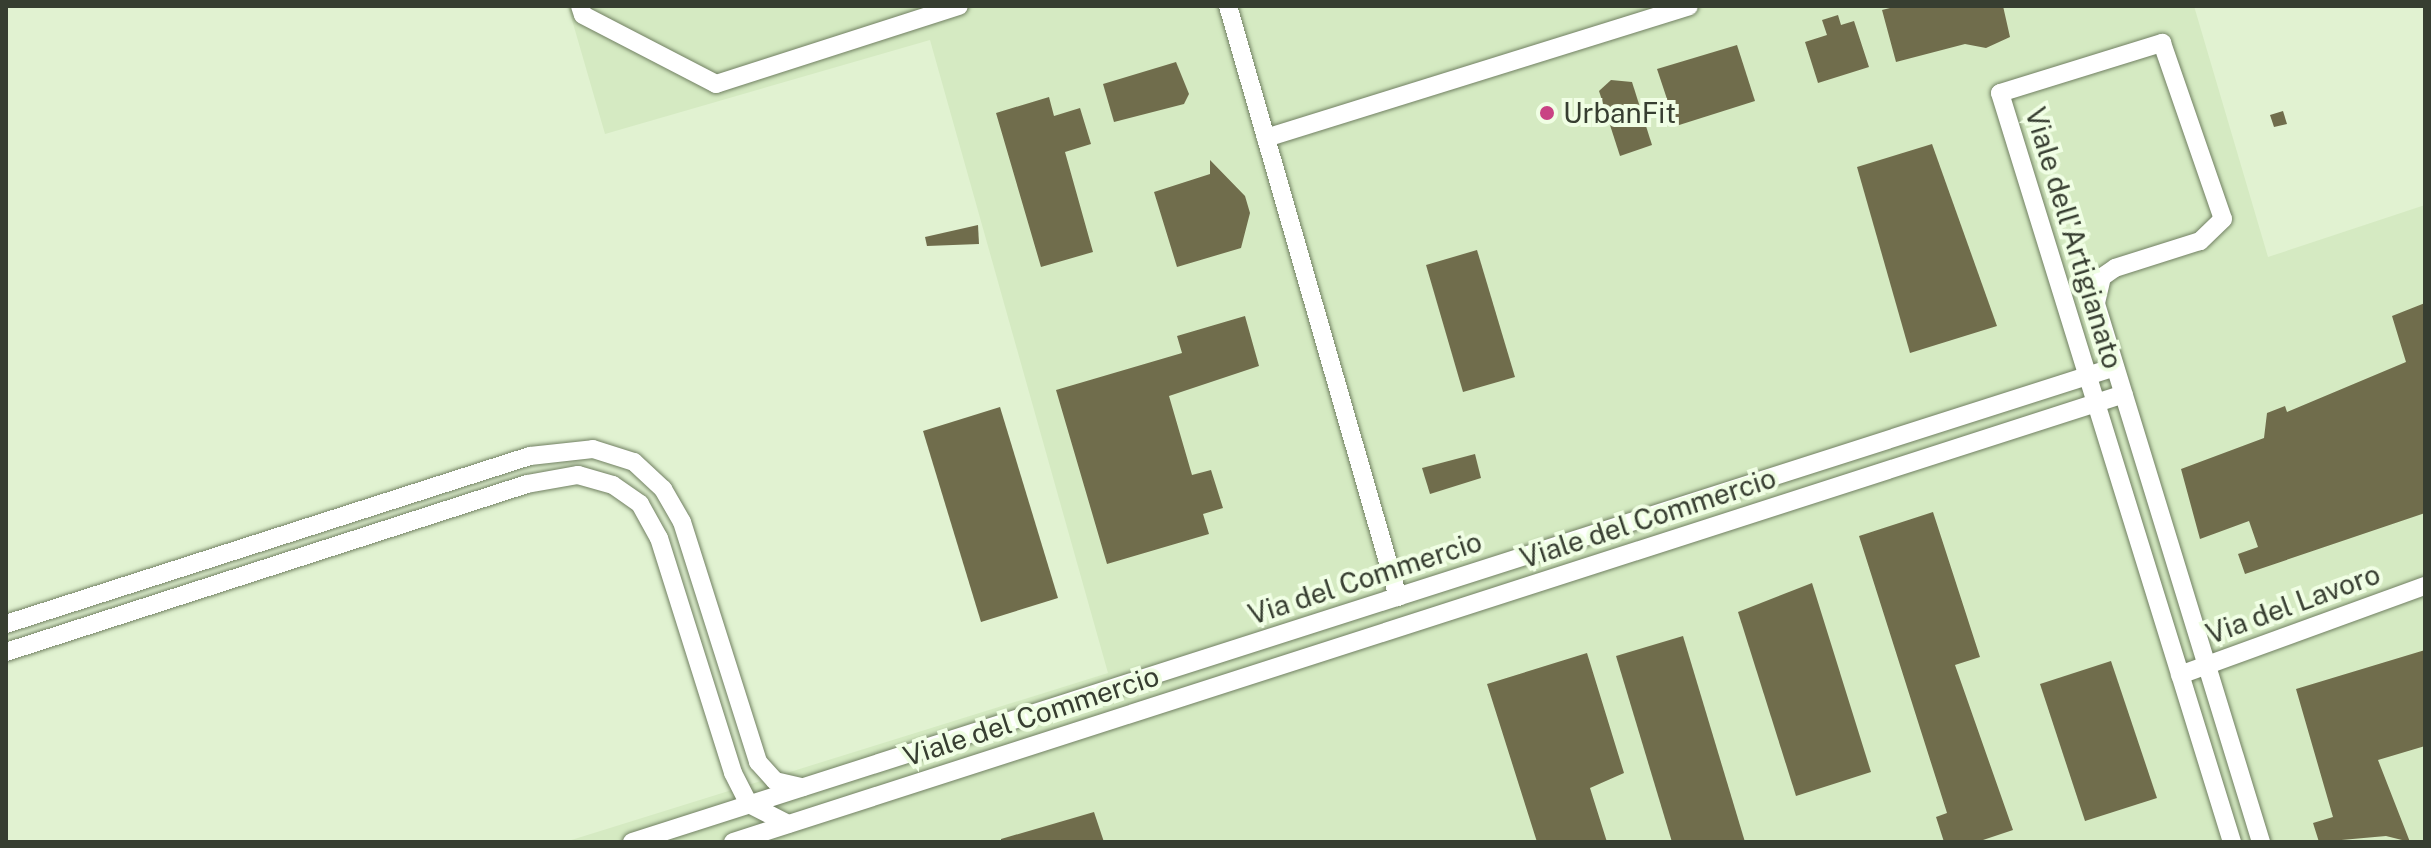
<!DOCTYPE html>
<style>
body{margin:0}
#map{position:relative;width:2431px;height:848px;overflow:hidden;background:#e1f2d1;font-family:"Public Sans",sans-serif}
div>[style]{position:absolute}
[style*='--x']{left:calc(var(--x)*1px);top:calc(var(--y)*1px);width:calc(var(--w)*1px);rotate:calc(var(--a)*1deg)}
.built>*{inset:0;background:#d5eac2}
.building>*{inset:0;background:#706d4c}
.roads{filter:drop-shadow(0 0 2px #718062) drop-shadow(0 0 2px #718062)}
.street>*{height:18px;margin:-9px;padding:0 9px;transform-origin:9px;border-radius:9px;background:#fff}
.dots>*{width:22px;height:22px;translate:-50% -50%;box-sizing:border-box;border:4px solid #f0fee4;border-radius:50%}
span{translate:-50% -50%;white-space:nowrap;text-align:center;line-height:1.15;-webkit-text-stroke:8px #f0fee4;paint-order:stroke}
.poi-label{font-size:28px;color:#373e31}
.left{translate:0 -50%;text-align:left}
.street-label{font-size:28px;color:#373e31}
.frame{position:absolute;inset:0;border:8px solid #373e31;pointer-events:none}
</style>
<div id="map">
<div class="built">
<i style="clip-path:polygon(568px 6px,2194px 6px,2268px 257px,2425px 205px,2425px 842px,565px 842px,1108px 673px,930px 40px,605px 134px)"></i>
</div>
<div class="building">
<i style="clip-path:polygon(1898px 6px,2003px 6px,2010px 37px,1986px 48px,1965px 44px,1896px 62px,1882px 10px)"></i>
<i style="clip-path:polygon(1838px 15px,1841px 25px,1854px 21px,1869px 67px,1818px 83px,1805px 42px,1827px 35px,1822px 20px)"></i>
<i style="clip-path:polygon(1737px 45px,1755px 101px,1676px 126px,1657px 69px)"></i>
<i style="clip-path:polygon(1176px 62px,1189px 94px,1184px 104px,1114px 122px,1103px 84px)"></i>
<i style="clip-path:polygon(1611px 80px,1632px 82px,1652px 145px,1620px 156px,1599px 91px)"></i>
<i style="clip-path:polygon(1049px 97px,1054px 116px,1080px 108px,1091px 144px,1065px 152px,1093px 252px,1041px 267px,996px 113px)"></i>
<i style="clip-path:polygon(2283px 111px,2287px 124px,2274px 127px,2270px 115px)"></i>
<i style="clip-path:polygon(1932px 144px,1997px 326px,1910px 353px,1857px 167px)"></i>
<i style="clip-path:polygon(1210px 160px,1245px 196px,1250px 213px,1241px 248px,1177px 267px,1154px 192px,1210px 174px)"></i>
<i style="clip-path:polygon(978px 225px,979px 244px,927px 246px,925px 237px)"></i>
<i style="clip-path:polygon(1477px 250px,1515px 377px,1463px 392px,1426px 265px)"></i>
<i style="clip-path:polygon(2425px 303px,2425px 513px,2245px 574px,2238px 554px,2258px 547px,2249px 521px,2200px 539px,2181px 469px,2264px 438px,2267px 413px,2285px 406px,2287px 412px,2406px 362px,2392px 316px)"></i>
<i style="clip-path:polygon(1245px 316px,1259px 366px,1169px 396px,1192px 475px,1211px 470px,1223px 508px,1203px 514px,1209px 534px,1107px 564px,1056px 390px,1182px 353px,1177px 336px)"></i>
<i style="clip-path:polygon(1000px 407px,1058px 598px,981px 622px,923px 431px)"></i>
<i style="clip-path:polygon(1475px 454px,1481px 478px,1430px 494px,1422px 468px)"></i>
<i style="clip-path:polygon(1933px 512px,1980px 657px,1955px 665px,2013px 830px,1977px 842px,1944px 842px,1936px 817px,1947px 813px,1859px 536px)"></i>
<i style="clip-path:polygon(1812px 583px,1871px 772px,1796px 796px,1738px 612px)"></i>
<i style="clip-path:polygon(1683px 636px,1745px 842px,1672px 842px,1616px 656px)"></i>
<i style="clip-path:polygon(2425px 650px,2425px 746px,2378px 760px,2410px 842px,2386px 836px,2319px 842px,2313px 823px,2333px 817px,2296px 689px)"></i>
<i style="clip-path:polygon(1587px 653px,1624px 773px,1590px 788px,1607px 842px,1537px 842px,1487px 684px)"></i>
<i style="clip-path:polygon(2111px 661px,2157px 798px,2085px 821px,2040px 684px)"></i>
<i style="clip-path:polygon(1094px 812px,1104px 842px,1001px 842px,1001px 839px)"></i>
</div>
<div class="roads">
<div class="street">
<i style="--x:580;--y:6;--w:9;--a:72"></i>
<i style="--x:583;--y:15;--w:150;--a:27.4"></i>
<i style="--x:716;--y:84;--w:255;--a:-17.8"></i>
<i style="--x:1228;--y:6;--w:615;--a:73.95"></i>
<i style="--x:1266;--y:138;--w:443;--a:-17.3"></i>
<i style="--x:6;--y:624;--w:550;--a:-17.78"></i>
<i style="--x:530;--y:456;--w:63;--a:-6.3"></i>
<i style="--x:593;--y:449;--w:43;--a:17.6"></i>
<i style="--x:634;--y:462;--w:40;--a:43"></i>
<i style="--x:663;--y:489;--w:38;--a:60"></i>
<i style="--x:682;--y:522;--w:252;--a:72.4"></i>
<i style="--x:758;--y:762;--w:25;--a:48"></i>
<i style="--x:775;--y:781;--w:28;--a:13"></i>
<i style="--x:6;--y:652;--w:547;--a:-17.87"></i>
<i style="--x:527;--y:484;--w:52;--a:-10"></i>
<i style="--x:578;--y:475;--w:36;--a:16"></i>
<i style="--x:613;--y:485;--w:33;--a:35"></i>
<i style="--x:640;--y:504;--w:39;--a:61"></i>
<i style="--x:659;--y:538;--w:246;--a:72.5"></i>
<i style="--x:733;--y:773;--w:35;--a:63"></i>
<i style="--x:749;--y:804;--w:44;--a:27.1"></i>
<i style="--x:2180;--y:675;--w:261;--a:-20"></i>
<i style="--x:632;--y:842;--w:1557;--a:-17.76"></i>
<i style="--x:733;--y:842;--w:1461;--a:-17.85"></i>
<i style="--x:2232;--y:842;--w:784;--a:-107.21"></i>
<i style="--x:2000;--y:93;--w:170;--a:-17.2"></i>
<i style="--x:2162;--y:43;--w:186;--a:70.9"></i>
<i style="--x:2223;--y:219;--w:32;--a:136"></i>
<i style="--x:2200;--y:241;--w:89;--a:162.4"></i>
<i style="--x:2115;--y:268;--w:16;--a:145"></i>
<i style="--x:2102;--y:277;--w:28;--a:103"></i>
<i style="--x:2096;--y:304;--w:563;--a:72.95"></i>
</div>
</div>
<div class="dots">
<i style="left:1547px;top:113px;background:#c94384"></i>
</div>
<div class="poi-label">
<span class="left" style="left:1563px;top:113px">UrbanFit</span>
</div>
<div class="street-label">
<span style="left:2074px;top:238px;rotate:73deg">Viale dell'Artigianato</span>
<span style="left:1648px;top:518px;rotate:-18deg">Viale del Commercio</span>
<span style="left:1365px;top:578px;rotate:-18deg">Via del Commercio</span>
<span style="left:2293px;top:604px;rotate:-20deg">Via del Lavoro</span>
<span style="left:1031px;top:716px;rotate:-18deg">Viale del Commercio</span>
</div>
<div class="frame"></div>
</div>
